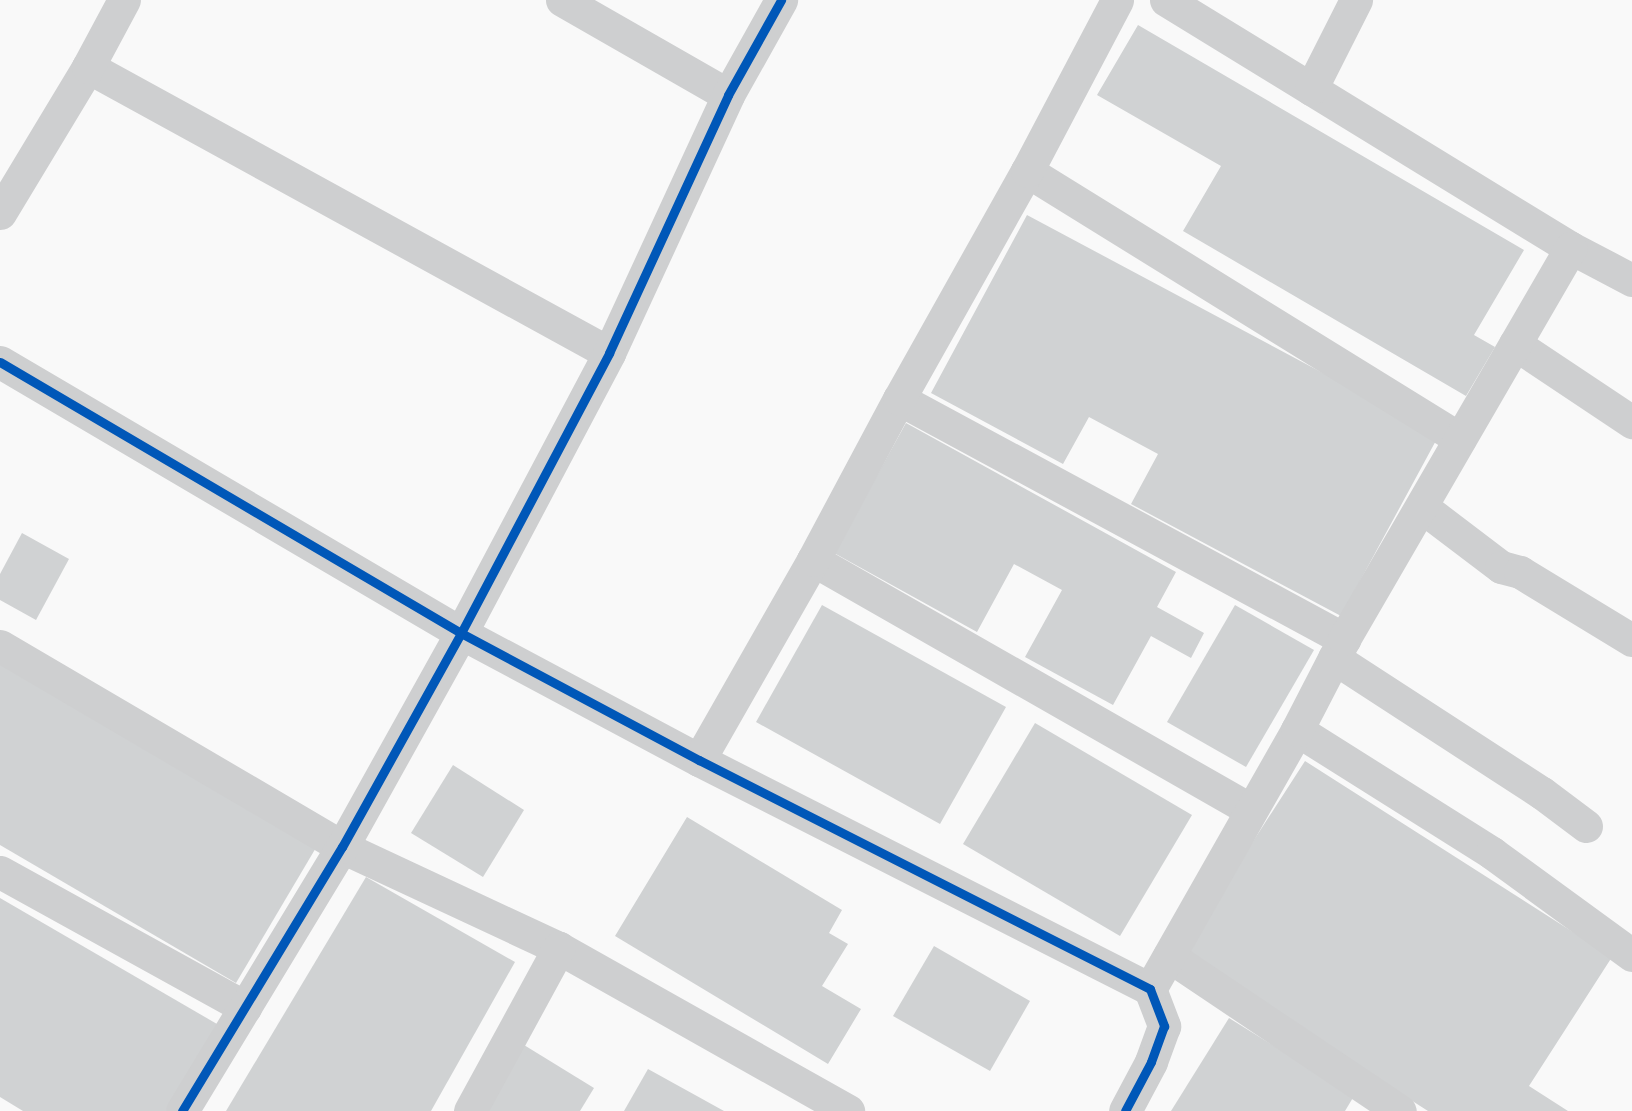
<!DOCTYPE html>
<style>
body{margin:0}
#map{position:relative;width:1632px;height:1111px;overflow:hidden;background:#f9f9f9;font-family:"Space Grotesk",sans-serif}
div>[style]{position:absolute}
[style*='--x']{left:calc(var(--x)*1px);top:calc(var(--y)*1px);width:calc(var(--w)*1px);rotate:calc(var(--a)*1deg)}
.building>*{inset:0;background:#d0d2d3}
.minor>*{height:33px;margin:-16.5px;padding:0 16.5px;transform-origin:16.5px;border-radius:16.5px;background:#cecfd0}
.cycleway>*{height:9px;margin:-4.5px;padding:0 4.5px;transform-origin:4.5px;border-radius:4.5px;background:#0057b8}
span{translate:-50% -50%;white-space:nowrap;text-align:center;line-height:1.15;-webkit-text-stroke:6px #fff;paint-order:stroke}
</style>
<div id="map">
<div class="building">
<i style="clip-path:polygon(1138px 25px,1524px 250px,1474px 335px,1495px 347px,1466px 396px,1183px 231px,1221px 166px,1097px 95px)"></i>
<i style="clip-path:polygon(1027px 215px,1439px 435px,1341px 616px,1131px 504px,1158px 454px,1089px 417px,1063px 464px,931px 393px)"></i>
<i style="clip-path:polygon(906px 423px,1176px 572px,1157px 607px,1204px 633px,1191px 658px,1151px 636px,1113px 705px,1025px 657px,1062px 590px,1014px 564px,977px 632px,834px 553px)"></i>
<i style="clip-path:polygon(22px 533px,69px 559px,36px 620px,0 600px,0 574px)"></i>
<i style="clip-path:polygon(822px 605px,1006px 707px,940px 824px,756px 722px)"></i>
<i style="clip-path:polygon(1235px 605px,1314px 650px,1246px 767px,1167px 722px)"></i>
<i style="clip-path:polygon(0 659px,317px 846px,236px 983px,0 845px)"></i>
<i style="clip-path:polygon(1035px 723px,1192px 815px,1120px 936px,963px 844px)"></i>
<i style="clip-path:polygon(1305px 761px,1612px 957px,1529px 1086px,1568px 1111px,1428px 1111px,1181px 953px)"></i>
<i style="clip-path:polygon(453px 765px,524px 810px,483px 877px,411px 833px)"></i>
<i style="clip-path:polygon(687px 817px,842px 910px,829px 933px,848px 944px,822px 986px,861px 1009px,828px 1064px,615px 936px)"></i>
<i style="clip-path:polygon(366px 877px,515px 962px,431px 1111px,226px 1111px)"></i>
<i style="clip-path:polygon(0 898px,217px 1024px,166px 1111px,23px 1111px,0 1097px)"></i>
<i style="clip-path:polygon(934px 946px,1030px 1001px,990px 1071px,893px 1016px)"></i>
<i style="clip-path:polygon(1229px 1018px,1354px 1096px,1345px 1111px,1171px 1111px)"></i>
<i style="clip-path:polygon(524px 1045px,594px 1088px,580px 1111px,486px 1111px)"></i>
<i style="clip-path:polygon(648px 1069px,724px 1111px,624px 1111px)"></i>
</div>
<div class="minor">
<i style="--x:562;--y:0;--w:191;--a:29.8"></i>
<i style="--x:1166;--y:0;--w:475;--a:31.5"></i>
<i style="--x:1571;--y:248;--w:69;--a:27.7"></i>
<i style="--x:88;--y:67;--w:594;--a:28.76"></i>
<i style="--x:1311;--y:89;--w:100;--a:-63.2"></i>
<i style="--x:1027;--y:171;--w:509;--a:31.75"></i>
<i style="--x:0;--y:213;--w:170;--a:-58.9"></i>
<i style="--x:88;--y:67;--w:76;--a:-61.8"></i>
<i style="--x:1515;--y:344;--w:141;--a:33.7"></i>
<i style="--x:0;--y:362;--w:535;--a:30.45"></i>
<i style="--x:461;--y:633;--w:270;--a:28.1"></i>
<i style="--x:699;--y:760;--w:506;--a:26.92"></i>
<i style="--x:1150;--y:989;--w:40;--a:69"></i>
<i style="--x:1164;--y:1026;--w:38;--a:110"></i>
<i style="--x:1151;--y:1062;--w:55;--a:118"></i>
<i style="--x:899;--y:399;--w:506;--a:28.34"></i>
<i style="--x:1422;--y:507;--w:99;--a:37.2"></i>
<i style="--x:1501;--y:567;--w:20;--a:15"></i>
<i style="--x:1520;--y:572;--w:131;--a:31.3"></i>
<i style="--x:813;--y:560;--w:504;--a:29.72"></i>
<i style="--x:0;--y:646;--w:397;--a:30.4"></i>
<i style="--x:342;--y:847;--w:239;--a:25"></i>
<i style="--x:559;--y:948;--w:332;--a:29.4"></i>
<i style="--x:1334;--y:658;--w:248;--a:33"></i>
<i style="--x:1542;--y:793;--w:55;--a:36.9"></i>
<i style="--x:1297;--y:730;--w:231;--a:32.2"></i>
<i style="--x:1492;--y:853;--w:173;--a:36.1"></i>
<i style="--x:699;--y:760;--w:230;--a:-60.3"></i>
<i style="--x:813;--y:560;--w:183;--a:-61.9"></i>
<i style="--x:899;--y:399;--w:261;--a:-60.7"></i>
<i style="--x:1027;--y:171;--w:193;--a:-62.2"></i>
<i style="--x:0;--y:872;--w:280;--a:28.9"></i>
<i style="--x:1169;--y:956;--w:278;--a:33.9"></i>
<i style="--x:1150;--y:989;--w:298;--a:-60.4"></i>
<i style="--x:1297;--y:730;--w:102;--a:-62.7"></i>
<i style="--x:1344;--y:639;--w:452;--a:-59.9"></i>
<i style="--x:182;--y:1111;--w:309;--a:-58.8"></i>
<i style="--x:342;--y:847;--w:245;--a:-60.9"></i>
<i style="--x:461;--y:633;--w:317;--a:-62.1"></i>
<i style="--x:609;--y:353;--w:284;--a:-65.2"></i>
<i style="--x:728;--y:95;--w:109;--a:-60.8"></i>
<i style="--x:470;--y:1111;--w:186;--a:-61.4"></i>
</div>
<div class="cycleway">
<i style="--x:0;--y:362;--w:535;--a:30.45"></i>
<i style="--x:461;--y:633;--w:270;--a:28.1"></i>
<i style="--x:699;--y:760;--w:506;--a:26.92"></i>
<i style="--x:1150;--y:989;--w:40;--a:69"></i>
<i style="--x:1164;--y:1026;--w:38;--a:110"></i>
<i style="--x:1151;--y:1062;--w:55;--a:118"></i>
<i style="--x:182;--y:1111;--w:309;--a:-58.8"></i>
<i style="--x:342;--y:847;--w:245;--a:-60.9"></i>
<i style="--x:461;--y:633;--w:317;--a:-62.1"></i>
<i style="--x:609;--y:353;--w:284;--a:-65.2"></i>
<i style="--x:728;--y:95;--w:109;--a:-60.8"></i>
</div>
</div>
